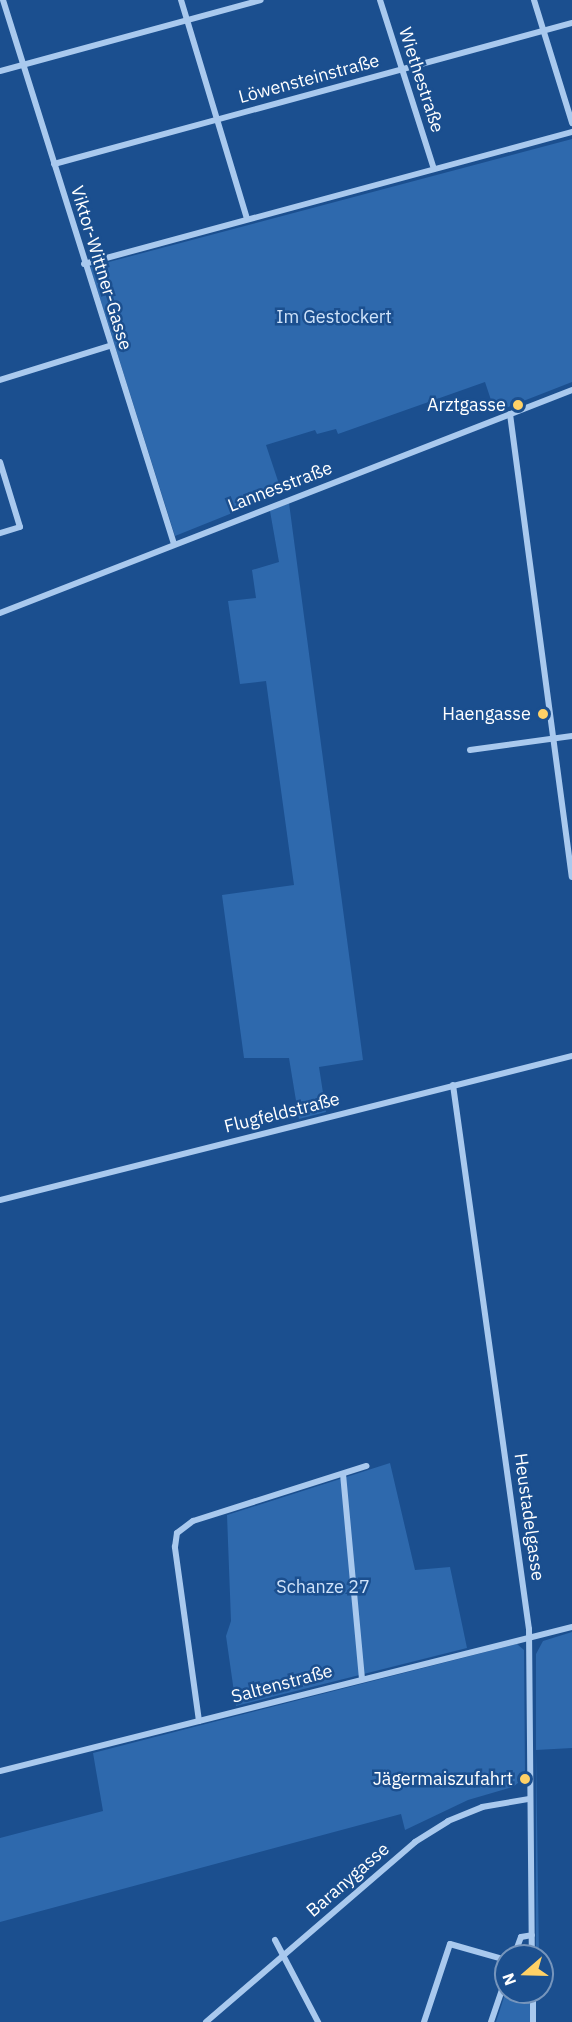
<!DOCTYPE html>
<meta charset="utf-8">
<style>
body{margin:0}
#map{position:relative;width:572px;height:2022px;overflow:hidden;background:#1b4f8f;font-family:"IBM Plex Sans",sans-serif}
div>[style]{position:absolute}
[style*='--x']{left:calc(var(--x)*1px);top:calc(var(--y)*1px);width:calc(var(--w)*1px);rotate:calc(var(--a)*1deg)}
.green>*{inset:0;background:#2e69ad}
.street>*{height:6px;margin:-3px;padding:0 3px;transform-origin:3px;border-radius:3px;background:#a9c9ee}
.dots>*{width:16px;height:16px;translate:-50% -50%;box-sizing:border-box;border:3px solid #1b4f8f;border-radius:50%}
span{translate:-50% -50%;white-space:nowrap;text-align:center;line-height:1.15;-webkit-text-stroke:5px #1b4f8f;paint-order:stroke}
.street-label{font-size:18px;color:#fff}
.park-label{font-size:18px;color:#cfe3fa}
.poi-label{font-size:18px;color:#fff}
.right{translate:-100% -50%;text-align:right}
.north{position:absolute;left:494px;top:1944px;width:60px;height:60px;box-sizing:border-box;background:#1b4f8f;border:2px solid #7695bc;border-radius:50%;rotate:250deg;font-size:16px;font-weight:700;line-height:24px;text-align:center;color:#fff}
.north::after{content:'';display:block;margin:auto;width:21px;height:27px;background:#ffd166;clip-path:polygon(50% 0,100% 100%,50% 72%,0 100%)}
</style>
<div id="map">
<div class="green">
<i style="clip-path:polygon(572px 139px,572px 382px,495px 412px,485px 382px,338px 434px,336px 429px,317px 434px,315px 430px,266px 445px,282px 493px,175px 536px,90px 267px)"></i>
<i style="clip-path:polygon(289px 503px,363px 1060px,319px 1067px,326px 1112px,299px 1119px,289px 1058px,244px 1058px,222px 895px,294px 885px,266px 681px,240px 684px,228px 601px,256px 598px,252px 570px,279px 562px,270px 511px)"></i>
<i style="clip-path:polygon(390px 1463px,415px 1570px,450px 1567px,467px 1648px,236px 1706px,226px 1636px,231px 1621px,227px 1515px)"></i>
<i style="clip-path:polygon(572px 1632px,572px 1748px,536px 1750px,539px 1956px,536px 1956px,536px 1654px,543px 1641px)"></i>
<i style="clip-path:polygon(517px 1644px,524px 1650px,525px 1777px,513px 1787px,468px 1800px,405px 1830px,401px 1814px,0 1922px,0 1838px,103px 1811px,93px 1753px)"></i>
<i style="clip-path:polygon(506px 1991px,530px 1992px,531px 2022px,496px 2022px)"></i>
</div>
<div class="street">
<i style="--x:3;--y:0;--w:570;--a:72.55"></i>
<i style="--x:181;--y:0;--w:228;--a:73.2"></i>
<i style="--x:380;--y:0;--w:177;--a:72.3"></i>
<i style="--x:534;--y:0;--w:129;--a:72.8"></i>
<i style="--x:0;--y:71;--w:270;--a:-15.2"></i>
<i style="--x:54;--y:164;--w:537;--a:-15.23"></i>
<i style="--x:84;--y:264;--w:506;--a:-15.14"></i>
<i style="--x:0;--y:380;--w:114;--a:-17.3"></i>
<i style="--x:510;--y:414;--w:467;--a:82.4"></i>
<i style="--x:0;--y:462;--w:68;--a:72.9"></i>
<i style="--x:20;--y:527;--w:21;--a:163"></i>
<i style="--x:0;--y:613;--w:614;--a:-21.3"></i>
<i style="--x:470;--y:750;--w:103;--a:-7.8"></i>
<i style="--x:453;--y:1085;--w:549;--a:82.05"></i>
<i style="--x:529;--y:1629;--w:327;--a:89.5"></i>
<i style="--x:0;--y:1200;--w:590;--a:-14.13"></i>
<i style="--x:343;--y:1474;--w:206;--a:84.7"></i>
<i style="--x:199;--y:1721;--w:176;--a:-97.9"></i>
<i style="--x:175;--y:1547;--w:14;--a:-82"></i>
<i style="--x:177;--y:1533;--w:20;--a:-37"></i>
<i style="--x:193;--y:1521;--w:182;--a:-17.6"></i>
<i style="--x:0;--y:1771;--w:590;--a:-14.13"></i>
<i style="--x:275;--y:1940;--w:93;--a:62.3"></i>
<i style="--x:514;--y:1956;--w:20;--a:-70"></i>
<i style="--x:521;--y:1937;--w:11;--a:-10"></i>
<i style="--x:533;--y:1992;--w:30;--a:90"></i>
<i style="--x:206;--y:2022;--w:276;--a:-40.7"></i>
<i style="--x:415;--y:1842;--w:39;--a:-32"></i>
<i style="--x:448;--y:1821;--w:37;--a:-22"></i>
<i style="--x:482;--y:1807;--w:48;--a:-9.7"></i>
<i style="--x:424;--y:2022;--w:82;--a:-71.6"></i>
<i style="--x:450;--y:1944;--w:58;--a:15.9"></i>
<i style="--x:491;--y:2022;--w:46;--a:-71.2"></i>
</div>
<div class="dots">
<i style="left:518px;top:405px;background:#ffd166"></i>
<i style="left:543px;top:714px;background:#ffd166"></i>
<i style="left:525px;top:1779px;background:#ffd166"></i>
</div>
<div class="street-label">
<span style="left:309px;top:79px;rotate:-15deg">Löwensteinstraße</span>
<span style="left:421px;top:80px;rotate:72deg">Wiethestraße</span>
<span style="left:101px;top:268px;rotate:73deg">Viktor-Wittner-Gasse</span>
<span style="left:280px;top:487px;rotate:-21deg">Lannesstraße</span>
<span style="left:282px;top:1113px;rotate:-14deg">Flugfeldstraße</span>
<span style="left:529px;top:1517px;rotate:82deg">Heustadelgasse</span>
<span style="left:282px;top:1684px;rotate:-15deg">Saltenstraße</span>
<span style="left:348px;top:1880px;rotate:-41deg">Baranygasse</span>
</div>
<div class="park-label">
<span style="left:334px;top:317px">Im Gestockert</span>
<span style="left:323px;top:1587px">Schanze 27</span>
</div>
<div class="poi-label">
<span class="right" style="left:506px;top:405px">Arztgasse</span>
<span class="right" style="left:531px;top:714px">Haengasse</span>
<span class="right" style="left:513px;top:1779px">Jägermaiszufahrt</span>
</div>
<div class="north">N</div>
</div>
